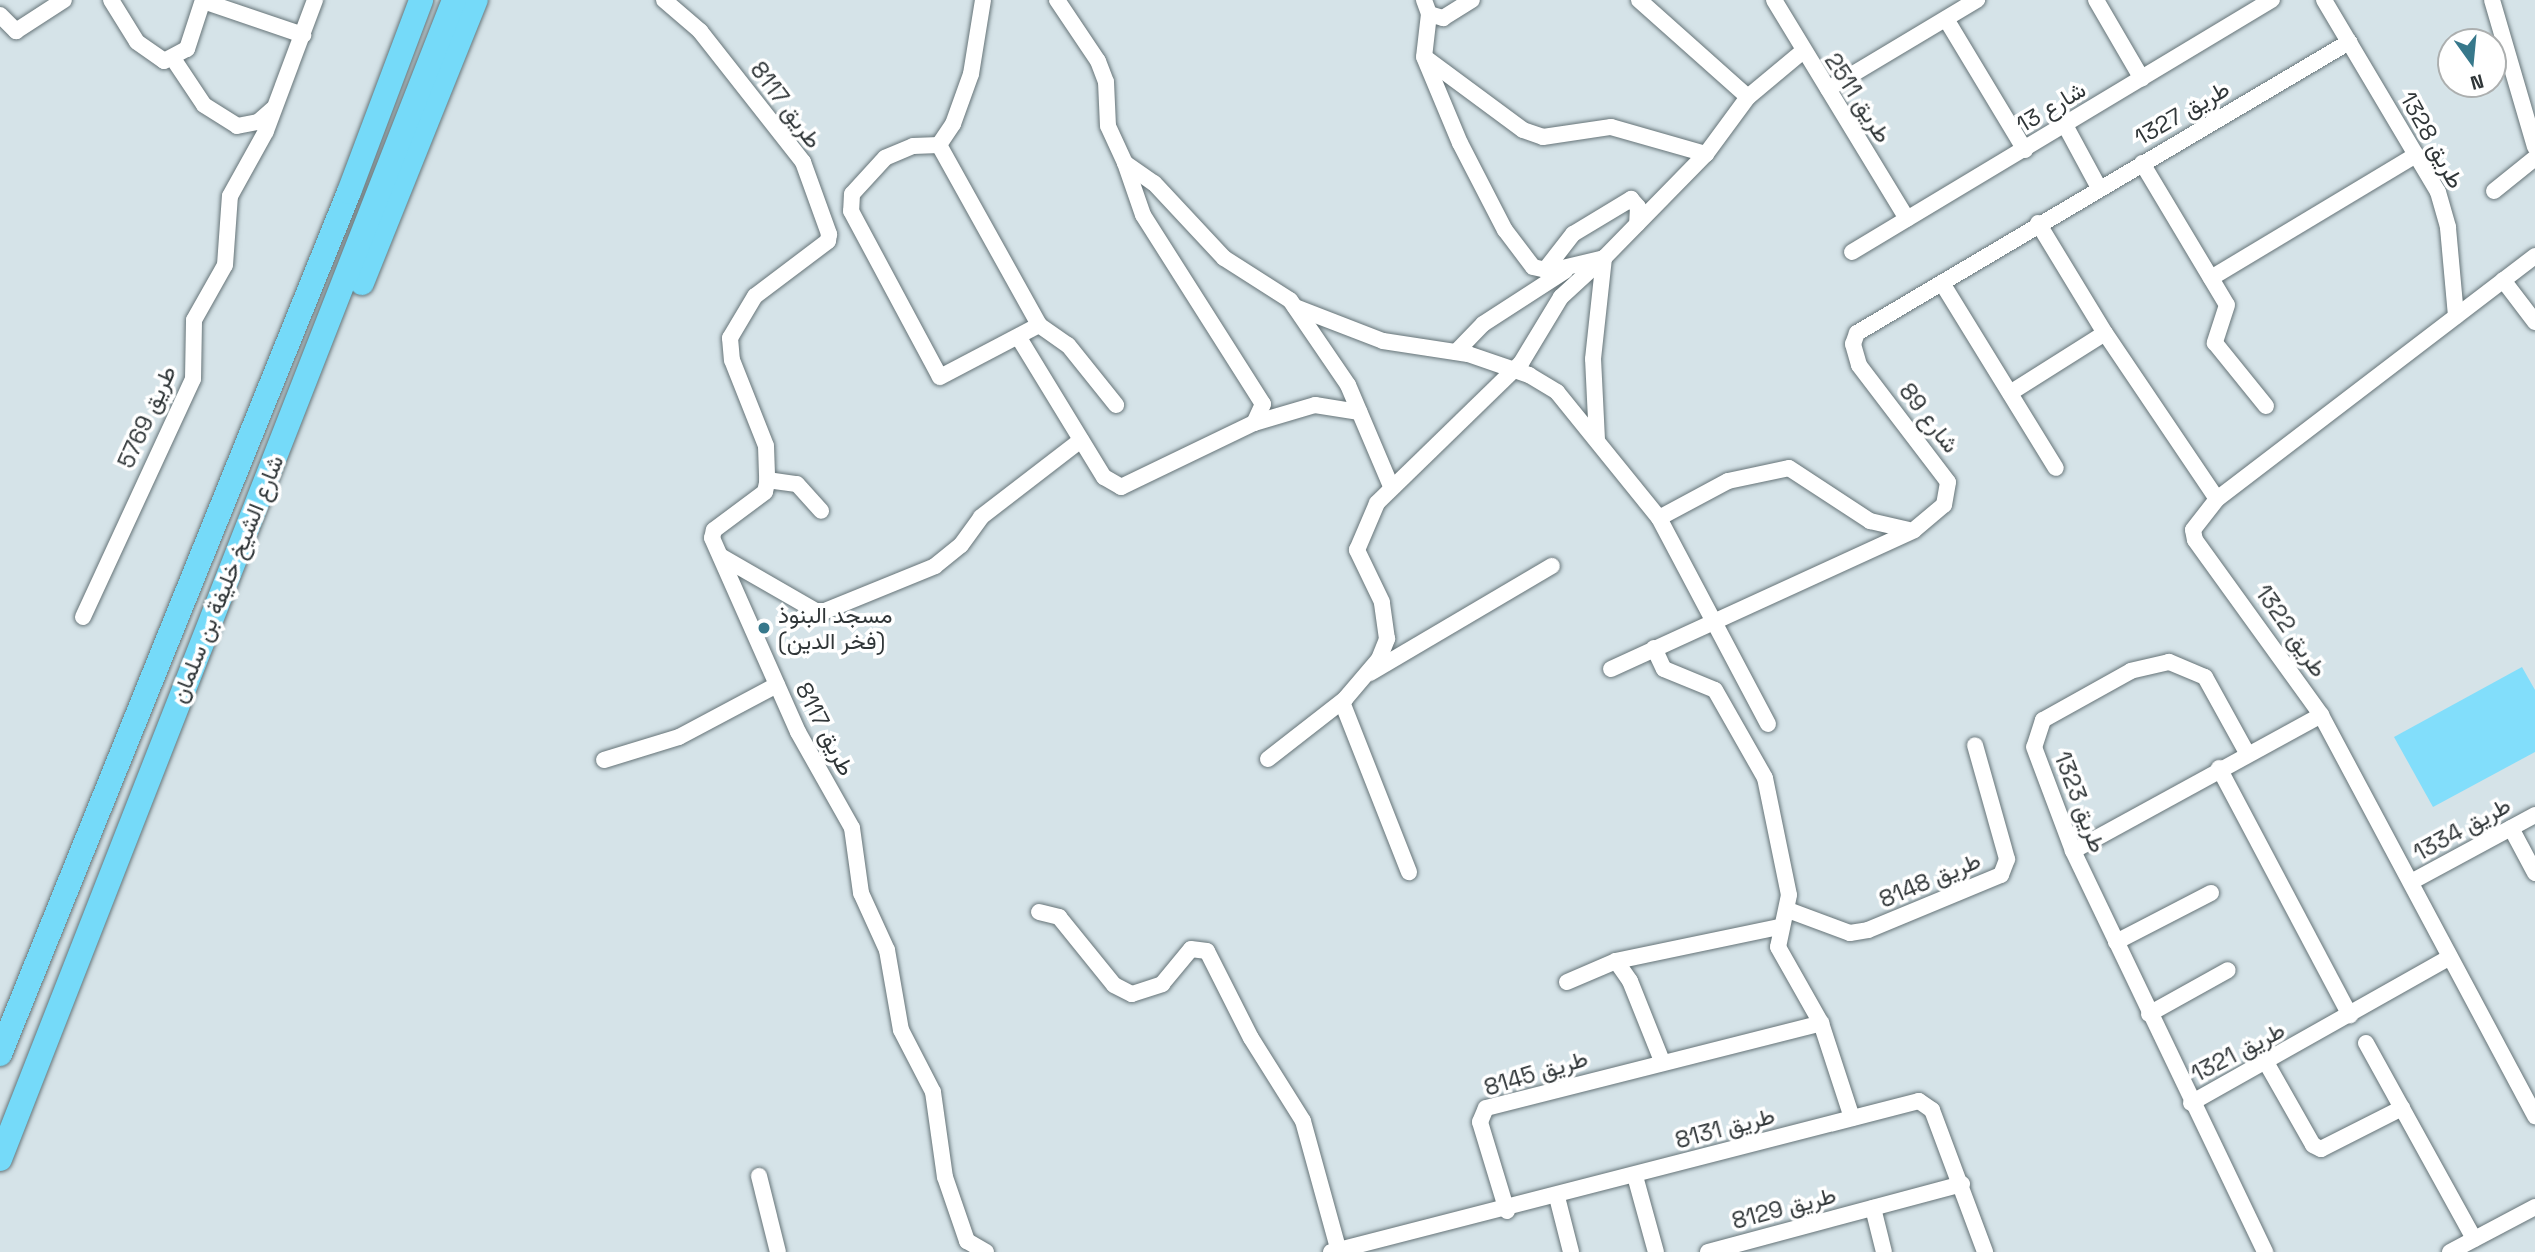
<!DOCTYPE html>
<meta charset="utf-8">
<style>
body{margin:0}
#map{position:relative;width:2535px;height:1252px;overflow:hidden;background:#d5e3e8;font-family:"Space Grotesk",Vazirmatn,sans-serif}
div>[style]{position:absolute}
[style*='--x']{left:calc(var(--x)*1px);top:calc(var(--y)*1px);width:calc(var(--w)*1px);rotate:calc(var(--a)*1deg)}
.green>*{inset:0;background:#82defb}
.roads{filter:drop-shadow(0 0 2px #667478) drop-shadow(0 0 2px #667478)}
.minor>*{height:16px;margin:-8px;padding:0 8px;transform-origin:8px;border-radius:8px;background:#fff}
.highway>*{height:24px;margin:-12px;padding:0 12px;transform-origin:12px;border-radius:12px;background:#75daf9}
.dots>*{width:19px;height:19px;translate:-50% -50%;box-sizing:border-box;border:4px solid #fff;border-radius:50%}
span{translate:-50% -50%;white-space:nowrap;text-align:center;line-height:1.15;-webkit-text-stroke:7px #fff;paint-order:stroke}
.street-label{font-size:23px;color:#303638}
.poi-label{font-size:23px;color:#303638}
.left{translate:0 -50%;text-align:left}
.north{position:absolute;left:2437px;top:28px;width:70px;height:70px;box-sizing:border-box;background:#fff;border:2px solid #acafaf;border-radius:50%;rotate:165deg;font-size:19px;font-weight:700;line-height:28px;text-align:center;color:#303638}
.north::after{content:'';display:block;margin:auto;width:24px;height:32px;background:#37788b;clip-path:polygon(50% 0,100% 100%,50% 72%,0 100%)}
</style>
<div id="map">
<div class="green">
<i style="clip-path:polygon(2522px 667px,2535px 690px,2535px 752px,2433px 807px,2394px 737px)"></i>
</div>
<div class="roads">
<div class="minor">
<i style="--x:111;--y:0;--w:49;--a:58.2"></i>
<i style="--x:137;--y:42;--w:33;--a:35"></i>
<i style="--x:164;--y:61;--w:26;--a:-28"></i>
<i style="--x:187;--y:49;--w:52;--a:-71.9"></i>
<i style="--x:664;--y:0;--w:48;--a:40.7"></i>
<i style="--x:700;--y:31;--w:167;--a:51.8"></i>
<i style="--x:803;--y:162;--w:77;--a:70.1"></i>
<i style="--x:829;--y:234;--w:7;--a:98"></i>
<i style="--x:828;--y:241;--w:91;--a:143"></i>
<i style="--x:755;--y:296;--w:49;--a:120.8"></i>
<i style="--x:730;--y:338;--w:22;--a:85"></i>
<i style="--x:732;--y:360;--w:92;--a:68.4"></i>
<i style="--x:766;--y:446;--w:37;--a:88"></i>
<i style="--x:767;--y:483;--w:9;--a:103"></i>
<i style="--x:765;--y:492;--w:64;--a:143.3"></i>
<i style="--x:714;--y:530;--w:8;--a:104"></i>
<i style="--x:712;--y:538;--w:212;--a:66.1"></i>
<i style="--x:798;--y:732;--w:110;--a:60.6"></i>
<i style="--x:852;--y:828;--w:66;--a:82.1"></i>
<i style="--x:861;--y:893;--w:63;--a:65.5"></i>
<i style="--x:887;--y:950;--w:81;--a:80.1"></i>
<i style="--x:901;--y:1030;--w:70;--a:62.7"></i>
<i style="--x:933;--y:1092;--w:86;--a:82"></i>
<i style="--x:945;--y:1177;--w:68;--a:71"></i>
<i style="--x:967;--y:1241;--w:22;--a:30"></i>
<i style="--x:983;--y:0;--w:75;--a:99.2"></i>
<i style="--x:971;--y:74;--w:53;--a:109.8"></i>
<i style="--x:953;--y:124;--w:25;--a:124"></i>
<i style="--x:939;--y:145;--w:26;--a:178"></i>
<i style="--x:913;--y:146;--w:30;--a:157"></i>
<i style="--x:885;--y:158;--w:49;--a:132.5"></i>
<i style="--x:852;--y:194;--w:17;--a:93"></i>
<i style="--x:851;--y:211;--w:188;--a:61.8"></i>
<i style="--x:940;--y:377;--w:112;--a:-27.7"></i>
<i style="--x:1057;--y:0;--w:73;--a:56.1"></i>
<i style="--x:1098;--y:61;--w:22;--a:69"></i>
<i style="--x:1106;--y:82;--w:44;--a:87.4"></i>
<i style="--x:1108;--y:126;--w:41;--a:65.3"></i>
<i style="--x:1125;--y:163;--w:35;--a:35"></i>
<i style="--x:1154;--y:183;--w:103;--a:47"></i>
<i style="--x:1224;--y:258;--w:78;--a:32.5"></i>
<i style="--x:1290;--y:300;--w:103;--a:55.7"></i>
<i style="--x:1348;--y:385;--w:108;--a:67"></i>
<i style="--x:1424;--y:0;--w:15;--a:70"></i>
<i style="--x:1429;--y:14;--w:43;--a:96.6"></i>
<i style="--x:1424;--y:57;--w:93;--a:67.3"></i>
<i style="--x:1460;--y:143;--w:98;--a:62.7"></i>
<i style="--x:1505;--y:230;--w:46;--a:52.9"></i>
<i style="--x:1533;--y:267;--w:17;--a:13"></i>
<i style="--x:1550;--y:271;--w:56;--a:-13.5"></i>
<i style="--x:1604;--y:258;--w:146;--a:-45.6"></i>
<i style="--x:1706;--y:154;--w:71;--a:-53.6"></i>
<i style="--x:1748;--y:97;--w:70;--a:-39.8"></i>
<i style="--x:1639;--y:0;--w:146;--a:41.7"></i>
<i style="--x:1774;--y:0;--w:256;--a:58.7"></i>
<i style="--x:2096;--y:0;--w:91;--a:59.8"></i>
<i style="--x:2324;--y:0;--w:223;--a:59.3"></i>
<i style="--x:2438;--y:192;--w:37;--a:74"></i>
<i style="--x:2448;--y:228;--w:88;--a:84.8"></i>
<i style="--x:2492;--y:0;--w:153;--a:73.7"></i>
<i style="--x:203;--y:1;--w:106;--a:18.8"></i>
<i style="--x:1429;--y:14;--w:15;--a:16"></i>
<i style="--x:1443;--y:18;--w:34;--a:-32"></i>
<i style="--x:0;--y:15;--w:23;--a:45"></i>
<i style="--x:16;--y:31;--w:57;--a:-32.9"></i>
<i style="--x:1946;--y:19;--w:153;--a:58.9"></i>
<i style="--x:1427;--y:59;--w:119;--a:36.5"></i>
<i style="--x:1523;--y:130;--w:21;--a:19"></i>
<i style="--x:1543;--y:137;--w:69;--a:-8.4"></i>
<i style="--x:1611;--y:127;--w:99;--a:15.9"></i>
<i style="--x:174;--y:60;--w:54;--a:56.3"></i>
<i style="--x:204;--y:105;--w:39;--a:32"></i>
<i style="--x:237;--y:126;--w:21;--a:-11"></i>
<i style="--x:258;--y:122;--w:20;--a:-41"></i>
<i style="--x:1828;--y:89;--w:174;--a:-30.9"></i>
<i style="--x:2065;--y:125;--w:72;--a:61.6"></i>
<i style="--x:939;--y:145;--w:206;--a:60.9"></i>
<i style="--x:1039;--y:325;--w:35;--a:35"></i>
<i style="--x:1068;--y:345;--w:77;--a:51.3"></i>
<i style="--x:1125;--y:163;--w:55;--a:70.9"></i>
<i style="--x:1143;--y:215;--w:224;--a:57.6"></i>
<i style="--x:1263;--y:404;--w:21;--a:115"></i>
<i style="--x:2142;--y:163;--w:165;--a:59.1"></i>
<i style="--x:2227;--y:305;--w:40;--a:108"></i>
<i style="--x:2215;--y:343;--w:81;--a:51"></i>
<i style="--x:2494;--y:191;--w:53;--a:-38.8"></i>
<i style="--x:2038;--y:223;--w:129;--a:58.7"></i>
<i style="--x:2105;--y:333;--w:200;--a:56"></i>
<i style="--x:1852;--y:252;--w:490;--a:-31"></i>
<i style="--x:2535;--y:256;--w:400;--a:142.6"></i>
<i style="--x:2217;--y:499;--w:39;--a:128"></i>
<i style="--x:2193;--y:530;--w:10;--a:79"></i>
<i style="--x:2195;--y:540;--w:216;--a:54.2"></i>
<i style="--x:2321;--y:715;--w:455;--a:61.9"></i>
<i style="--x:1545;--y:270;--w:46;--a:-52.1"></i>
<i style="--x:1573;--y:234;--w:68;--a:-31.1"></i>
<i style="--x:1631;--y:199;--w:11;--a:49"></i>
<i style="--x:1638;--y:207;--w:17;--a:93"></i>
<i style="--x:2211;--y:278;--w:239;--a:-31"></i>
<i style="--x:2503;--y:280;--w:53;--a:52.7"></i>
<i style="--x:1942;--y:283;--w:217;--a:58.4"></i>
<i style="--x:1295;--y:307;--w:94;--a:21.1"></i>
<i style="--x:1383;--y:341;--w:86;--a:8.7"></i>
<i style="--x:1468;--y:354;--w:65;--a:19"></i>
<i style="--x:1529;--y:375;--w:33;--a:31"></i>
<i style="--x:1557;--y:392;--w:162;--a:51"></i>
<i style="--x:1659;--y:518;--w:233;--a:62.1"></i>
<i style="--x:1019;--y:338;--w:163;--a:58.6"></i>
<i style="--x:1104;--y:477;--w:20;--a:30"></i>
<i style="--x:1121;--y:487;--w:148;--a:-25.7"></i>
<i style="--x:1254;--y:423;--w:64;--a:-16.4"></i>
<i style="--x:1315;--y:405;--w:45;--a:9"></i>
<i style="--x:1456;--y:352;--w:39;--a:-46"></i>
<i style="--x:1483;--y:324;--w:98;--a:-32.9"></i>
<i style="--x:2010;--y:393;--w:112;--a:-32.3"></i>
<i style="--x:1597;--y:440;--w:81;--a:-92.8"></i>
<i style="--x:1593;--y:359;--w:102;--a:-83.8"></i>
<i style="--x:767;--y:480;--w:30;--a:8"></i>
<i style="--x:797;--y:484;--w:36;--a:48"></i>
<i style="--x:1659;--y:518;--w:78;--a:-28.2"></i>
<i style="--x:1728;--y:481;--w:62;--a:-12"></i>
<i style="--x:1789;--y:468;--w:97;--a:33.2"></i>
<i style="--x:1870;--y:521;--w:39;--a:13"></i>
<i style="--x:722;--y:557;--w:108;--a:29.9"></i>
<i style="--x:816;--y:611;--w:9;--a:0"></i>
<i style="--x:825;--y:611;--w:119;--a:-22.2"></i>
<i style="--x:935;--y:566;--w:33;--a:-39"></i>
<i style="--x:961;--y:545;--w:34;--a:-54"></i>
<i style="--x:981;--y:517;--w:126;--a:-37.6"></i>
<i style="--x:83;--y:617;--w:262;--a:-65.2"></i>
<i style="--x:193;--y:379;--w:59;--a:-89"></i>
<i style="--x:194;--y:320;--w:63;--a:-60.6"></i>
<i style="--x:225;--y:265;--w:69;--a:-85.9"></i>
<i style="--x:230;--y:196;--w:74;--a:-61"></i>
<i style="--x:266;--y:131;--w:140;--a:-69.5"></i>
<i style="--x:1654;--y:648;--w:23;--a:65"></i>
<i style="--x:1664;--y:669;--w:55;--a:22.4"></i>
<i style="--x:1715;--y:690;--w:101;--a:60.4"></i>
<i style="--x:1765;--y:778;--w:119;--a:78.4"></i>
<i style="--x:1789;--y:895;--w:53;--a:101.9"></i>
<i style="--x:1778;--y:947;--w:87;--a:60.5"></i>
<i style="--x:1821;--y:1023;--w:100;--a:71.9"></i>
<i style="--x:1611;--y:669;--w:333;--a:-24.6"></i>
<i style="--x:1914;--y:530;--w:39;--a:-40"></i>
<i style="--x:1944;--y:505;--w:23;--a:-80"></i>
<i style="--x:1948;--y:482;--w:147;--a:-127.3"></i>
<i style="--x:1859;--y:365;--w:22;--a:-106"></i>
<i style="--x:1853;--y:344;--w:12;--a:-70"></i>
<i style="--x:1857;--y:333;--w:572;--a:-30.6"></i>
<i style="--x:1370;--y:673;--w:211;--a:-30.5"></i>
<i style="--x:1342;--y:702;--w:183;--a:68.5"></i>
<i style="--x:2247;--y:753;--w:87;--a:-118.9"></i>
<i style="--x:2205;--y:677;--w:39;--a:-157"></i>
<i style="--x:2169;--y:662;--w:39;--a:167"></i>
<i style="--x:2131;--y:671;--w:101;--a:150.9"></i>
<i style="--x:2043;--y:720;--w:28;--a:108"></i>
<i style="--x:2034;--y:747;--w:111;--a:69.4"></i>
<i style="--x:2073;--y:851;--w:445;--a:64.4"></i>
<i style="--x:1268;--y:759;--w:98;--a:-37.9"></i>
<i style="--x:1345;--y:699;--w:52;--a:-49.6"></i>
<i style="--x:1379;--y:659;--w:22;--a:-68"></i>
<i style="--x:1387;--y:639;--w:37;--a:-98"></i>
<i style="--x:1382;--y:602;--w:58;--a:-115.7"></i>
<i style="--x:1357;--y:550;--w:51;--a:-66.9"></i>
<i style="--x:1377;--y:503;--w:201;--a:-44.2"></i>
<i style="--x:1521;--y:363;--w:77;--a:-58.8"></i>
<i style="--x:1561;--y:297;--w:52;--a:-42.6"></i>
<i style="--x:604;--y:760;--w:78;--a:-17"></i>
<i style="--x:679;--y:737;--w:111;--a:-28"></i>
<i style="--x:2219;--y:768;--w:280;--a:62.1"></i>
<i style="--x:2511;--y:828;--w:51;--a:61.9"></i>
<i style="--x:2073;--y:851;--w:283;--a:-28.7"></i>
<i style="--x:2411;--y:882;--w:141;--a:-28.4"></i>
<i style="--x:1788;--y:910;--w:66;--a:20.4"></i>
<i style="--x:1850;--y:933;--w:18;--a:-9"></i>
<i style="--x:1868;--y:930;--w:144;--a:-22.5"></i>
<i style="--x:2001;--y:875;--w:17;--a:-69"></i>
<i style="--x:2007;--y:859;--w:118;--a:-105.7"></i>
<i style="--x:1039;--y:912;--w:21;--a:14"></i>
<i style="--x:1059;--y:917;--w:87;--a:51"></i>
<i style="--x:1114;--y:985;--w:20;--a:27"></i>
<i style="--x:1132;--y:994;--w:32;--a:-18"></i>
<i style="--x:1162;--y:984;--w:45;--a:-50.4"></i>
<i style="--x:1191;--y:949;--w:16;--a:7"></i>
<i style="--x:1207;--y:951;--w:97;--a:63.2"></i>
<i style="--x:1251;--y:1038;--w:98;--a:57.9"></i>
<i style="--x:1303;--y:1121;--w:136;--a:74.6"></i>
<i style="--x:2116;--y:942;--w:107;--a:-27.3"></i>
<i style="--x:1616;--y:961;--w:24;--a:55"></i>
<i style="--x:1630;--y:981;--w:86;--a:68.2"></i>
<i style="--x:1567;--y:982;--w:53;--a:-23.2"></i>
<i style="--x:1616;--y:961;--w:167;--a:-11.8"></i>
<i style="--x:2149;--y:1014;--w:90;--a:-29.1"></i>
<i style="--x:2366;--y:1043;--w:224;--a:61.1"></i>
<i style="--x:2267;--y:1064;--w:93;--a:60.4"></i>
<i style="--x:2313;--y:1145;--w:9;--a:27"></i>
<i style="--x:2321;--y:1149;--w:91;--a:-26.8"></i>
<i style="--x:2191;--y:1103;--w:297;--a:-29.4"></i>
<i style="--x:759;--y:1176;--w:78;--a:76"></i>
<i style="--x:1635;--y:1176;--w:79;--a:74.6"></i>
<i style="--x:1557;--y:1197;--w:57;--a:75.7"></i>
<i style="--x:1873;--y:1208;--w:45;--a:76"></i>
<i style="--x:1507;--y:1211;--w:93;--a:-106.9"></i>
<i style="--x:1480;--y:1122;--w:15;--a:-67"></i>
<i style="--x:1486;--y:1108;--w:346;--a:-14.2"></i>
<i style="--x:1331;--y:1252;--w:607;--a:-14.4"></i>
<i style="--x:1919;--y:1101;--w:16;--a:35"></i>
<i style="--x:1932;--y:1110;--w:152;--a:69.5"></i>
<i style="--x:1708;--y:1252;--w:263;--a:-15"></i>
<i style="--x:2450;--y:1252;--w:96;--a:-27.9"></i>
</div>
<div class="highway">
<i style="--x:362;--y:283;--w:305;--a:-68.1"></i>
<i style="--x:0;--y:1054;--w:930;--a:-67.96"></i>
<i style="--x:349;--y:192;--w:205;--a:-69.4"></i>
<i style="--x:0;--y:1159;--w:1245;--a:-68.61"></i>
</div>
</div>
<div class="dots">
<i style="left:764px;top:628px;background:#37788b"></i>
</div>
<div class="street-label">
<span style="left:1858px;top:98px;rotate:57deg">طريق 2511</span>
<span style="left:786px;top:105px;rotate:53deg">طريق 8117</span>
<span style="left:2051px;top:107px;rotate:-31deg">شارع 13</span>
<span style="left:2182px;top:113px;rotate:-30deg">طريق 1327</span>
<span style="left:2432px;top:140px;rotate:61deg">طريق 1328</span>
<span style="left:147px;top:417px;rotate:-66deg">طريق 5769</span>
<span style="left:1929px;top:418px;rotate:52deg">شارع 89</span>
<span style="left:227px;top:579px;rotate:-68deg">شارع الشيخ خليفة بن سلمان</span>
<span style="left:2291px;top:631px;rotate:55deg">طريق 1322</span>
<span style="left:825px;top:729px;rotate:63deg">طريق 8117</span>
<span style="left:2080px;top:802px;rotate:69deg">طريق 1323</span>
<span style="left:2462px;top:829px;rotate:-29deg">طريق 1334</span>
<span style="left:1930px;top:880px;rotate:-23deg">طريق 8148</span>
<span style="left:2238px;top:1052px;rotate:-28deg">طريق 1321</span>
<span style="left:1536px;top:1073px;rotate:-17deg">طريق 8145</span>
<span style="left:1725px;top:1128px;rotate:-15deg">طريق 8131</span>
<span style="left:1784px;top:1208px;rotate:-15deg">طريق 8129</span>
</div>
<div class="poi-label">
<span class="left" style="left:778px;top:628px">مسجد البنوذ<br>(فخر الدين)</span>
</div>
<div class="north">N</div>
</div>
